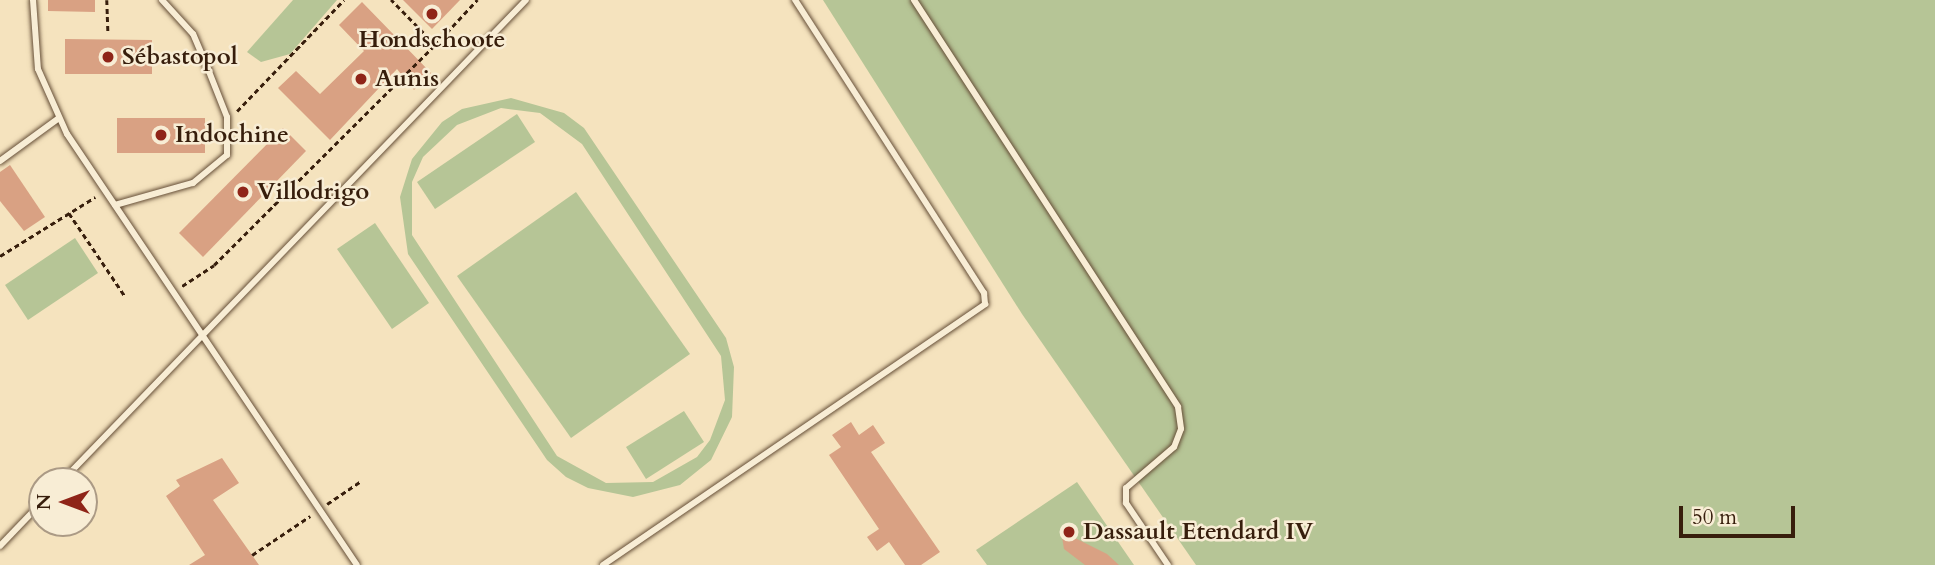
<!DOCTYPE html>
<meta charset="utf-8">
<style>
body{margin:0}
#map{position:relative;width:1935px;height:565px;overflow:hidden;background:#f5e3be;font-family:Cardo,serif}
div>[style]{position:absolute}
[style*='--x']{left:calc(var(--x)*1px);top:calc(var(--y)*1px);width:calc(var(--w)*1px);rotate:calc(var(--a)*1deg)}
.green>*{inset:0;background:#b6c596}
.building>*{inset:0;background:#d9a183}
.path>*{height:2.5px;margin-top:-1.25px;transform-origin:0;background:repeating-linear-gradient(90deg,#371e0c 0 5px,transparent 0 8.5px)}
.roads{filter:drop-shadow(0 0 2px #664f38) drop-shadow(0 0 2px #664f38)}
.service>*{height:6px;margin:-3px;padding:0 3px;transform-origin:3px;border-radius:3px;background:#f8edd5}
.dots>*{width:19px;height:19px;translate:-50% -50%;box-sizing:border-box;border:4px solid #f8edd5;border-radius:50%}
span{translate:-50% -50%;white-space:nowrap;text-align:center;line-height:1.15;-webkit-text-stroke:5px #f8edd5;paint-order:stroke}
.poi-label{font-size:24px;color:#371e0c;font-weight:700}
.left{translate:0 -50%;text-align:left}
.north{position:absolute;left:28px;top:467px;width:70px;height:70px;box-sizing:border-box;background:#f8edd5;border:2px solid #ab9a85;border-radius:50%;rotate:270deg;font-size:19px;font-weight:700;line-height:28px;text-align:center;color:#371e0c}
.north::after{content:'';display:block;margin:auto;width:24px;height:32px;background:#8f2418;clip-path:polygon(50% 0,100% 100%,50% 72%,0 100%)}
.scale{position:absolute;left:1679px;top:506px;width:116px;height:32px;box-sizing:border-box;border:4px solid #371e0c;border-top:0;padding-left:9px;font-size:21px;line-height:24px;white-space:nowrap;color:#371e0c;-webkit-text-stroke:5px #f8edd5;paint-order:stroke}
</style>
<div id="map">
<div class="green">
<i style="clip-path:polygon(293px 0,337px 0,290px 54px,261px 62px,247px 52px)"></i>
<i style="clip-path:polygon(823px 0,1935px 0,1935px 565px,1196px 565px,1022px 314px)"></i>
<i style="clip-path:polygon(evenodd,511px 98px,564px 113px,584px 128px,726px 338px,734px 367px,732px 417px,711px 460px,680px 485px,633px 497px,588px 488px,566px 477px,547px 460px,408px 254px,400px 197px,412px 159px,442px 122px,462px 109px,511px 98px,501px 108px,540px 113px,582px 144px,721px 356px,725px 400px,710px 440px,697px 457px,653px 482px,606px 483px,557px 456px,412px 235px,412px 182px,423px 157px,457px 125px,501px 108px)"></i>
<i style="clip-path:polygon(517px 114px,535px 142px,435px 209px,417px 182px)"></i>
<i style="clip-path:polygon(576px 192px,690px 354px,571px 438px,457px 276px)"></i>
<i style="clip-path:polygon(375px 223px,429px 303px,392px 329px,337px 249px)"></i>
<i style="clip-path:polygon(75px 238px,98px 273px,28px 320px,5px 285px)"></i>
<i style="clip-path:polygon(684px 411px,704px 442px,646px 479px,626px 447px)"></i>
<i style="clip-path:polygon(1077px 482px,1134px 565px,987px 565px,976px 550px)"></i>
</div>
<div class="building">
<i style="clip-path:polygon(48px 0,95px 0,95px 12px,48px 11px)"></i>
<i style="clip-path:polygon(403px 0,460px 0,432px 29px)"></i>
<i style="clip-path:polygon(362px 2px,431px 73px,414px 90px,397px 69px,330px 140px,278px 88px,296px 71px,320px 94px,364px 51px,339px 25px)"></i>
<i style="clip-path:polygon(65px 39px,152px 40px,152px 74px,65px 74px)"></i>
<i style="clip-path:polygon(117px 118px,205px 118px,205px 153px,117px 153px)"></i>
<i style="clip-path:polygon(283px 128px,306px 151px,203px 257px,179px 233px)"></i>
<i style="clip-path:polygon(10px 165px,45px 217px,24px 231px,0 201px,0 172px)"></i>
<i style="clip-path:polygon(851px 422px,859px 435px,873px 425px,885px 443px,871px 452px,940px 552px,921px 565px,905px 565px,889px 542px,877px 551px,867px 537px,879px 529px,829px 455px,841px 447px,832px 435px)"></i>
<i style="clip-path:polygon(222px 458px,239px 483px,213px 500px,259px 565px,189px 565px,205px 555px,166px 496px,180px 486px,176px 480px)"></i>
<i style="clip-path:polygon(1061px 531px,1107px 554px,1119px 565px,1085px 565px,1064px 549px)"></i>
</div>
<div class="path">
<i style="--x:107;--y:0;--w:32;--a:88"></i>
<i style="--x:435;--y:45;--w:62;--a:-47"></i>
<i style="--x:237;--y:111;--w:154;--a:-46.1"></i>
<i style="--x:69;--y:213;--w:100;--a:56"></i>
<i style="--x:0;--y:256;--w:112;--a:-31.8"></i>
<i style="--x:182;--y:286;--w:38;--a:-33"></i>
<i style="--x:214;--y:265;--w:312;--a:-44.9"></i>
<i style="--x:435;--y:45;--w:63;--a:-134.4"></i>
<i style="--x:327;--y:504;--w:41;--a:-34.1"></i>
<i style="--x:252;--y:555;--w:70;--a:-33.9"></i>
</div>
<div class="roads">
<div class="service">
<i style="--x:33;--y:0;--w:69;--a:85.9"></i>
<i style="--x:38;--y:69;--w:71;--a:66"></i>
<i style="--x:67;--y:134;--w:519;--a:56.07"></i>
<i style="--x:914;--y:0;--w:485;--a:57"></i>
<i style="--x:1178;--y:407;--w:22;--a:82"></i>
<i style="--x:1181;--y:429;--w:19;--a:111"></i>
<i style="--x:1174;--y:447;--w:63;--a:139.5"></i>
<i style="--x:1126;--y:488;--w:15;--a:90"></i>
<i style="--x:1126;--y:503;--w:75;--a:55.9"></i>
<i style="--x:0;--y:161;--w:73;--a:-36.1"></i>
<i style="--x:115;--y:205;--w:81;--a:-15.8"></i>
<i style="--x:193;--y:183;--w:44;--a:-39.5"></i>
<i style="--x:227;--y:155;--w:38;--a:-90"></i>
<i style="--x:227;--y:117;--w:52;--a:-111.6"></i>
<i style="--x:208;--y:69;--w:38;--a:-113"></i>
<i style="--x:193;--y:34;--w:46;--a:-132.4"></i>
<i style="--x:62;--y:481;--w:668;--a:-46.03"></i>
<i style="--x:0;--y:546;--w:61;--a:-46.3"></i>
<i style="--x:603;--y:565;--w:463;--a:-34.3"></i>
<i style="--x:985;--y:304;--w:11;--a:-95"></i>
<i style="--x:984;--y:293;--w:349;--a:-122.8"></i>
</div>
</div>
<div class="dots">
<i style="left:432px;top:14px;background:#8f2418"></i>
<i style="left:108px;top:57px;background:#8f2418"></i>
<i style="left:361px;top:79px;background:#8f2418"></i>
<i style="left:161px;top:135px;background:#8f2418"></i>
<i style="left:243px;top:192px;background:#8f2418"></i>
<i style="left:1069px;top:532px;background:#8f2418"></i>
</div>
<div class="poi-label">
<span style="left:432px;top:40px">Hondschoote</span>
<span class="left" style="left:122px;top:57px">Sébastopol</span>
<span class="left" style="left:375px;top:79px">Aunis</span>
<span class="left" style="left:175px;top:135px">Indochine</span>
<span class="left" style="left:257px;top:192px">Villodrigo</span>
<span class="left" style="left:1083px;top:532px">Dassault Etendard IV</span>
</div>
<div class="north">N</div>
<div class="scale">50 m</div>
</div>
